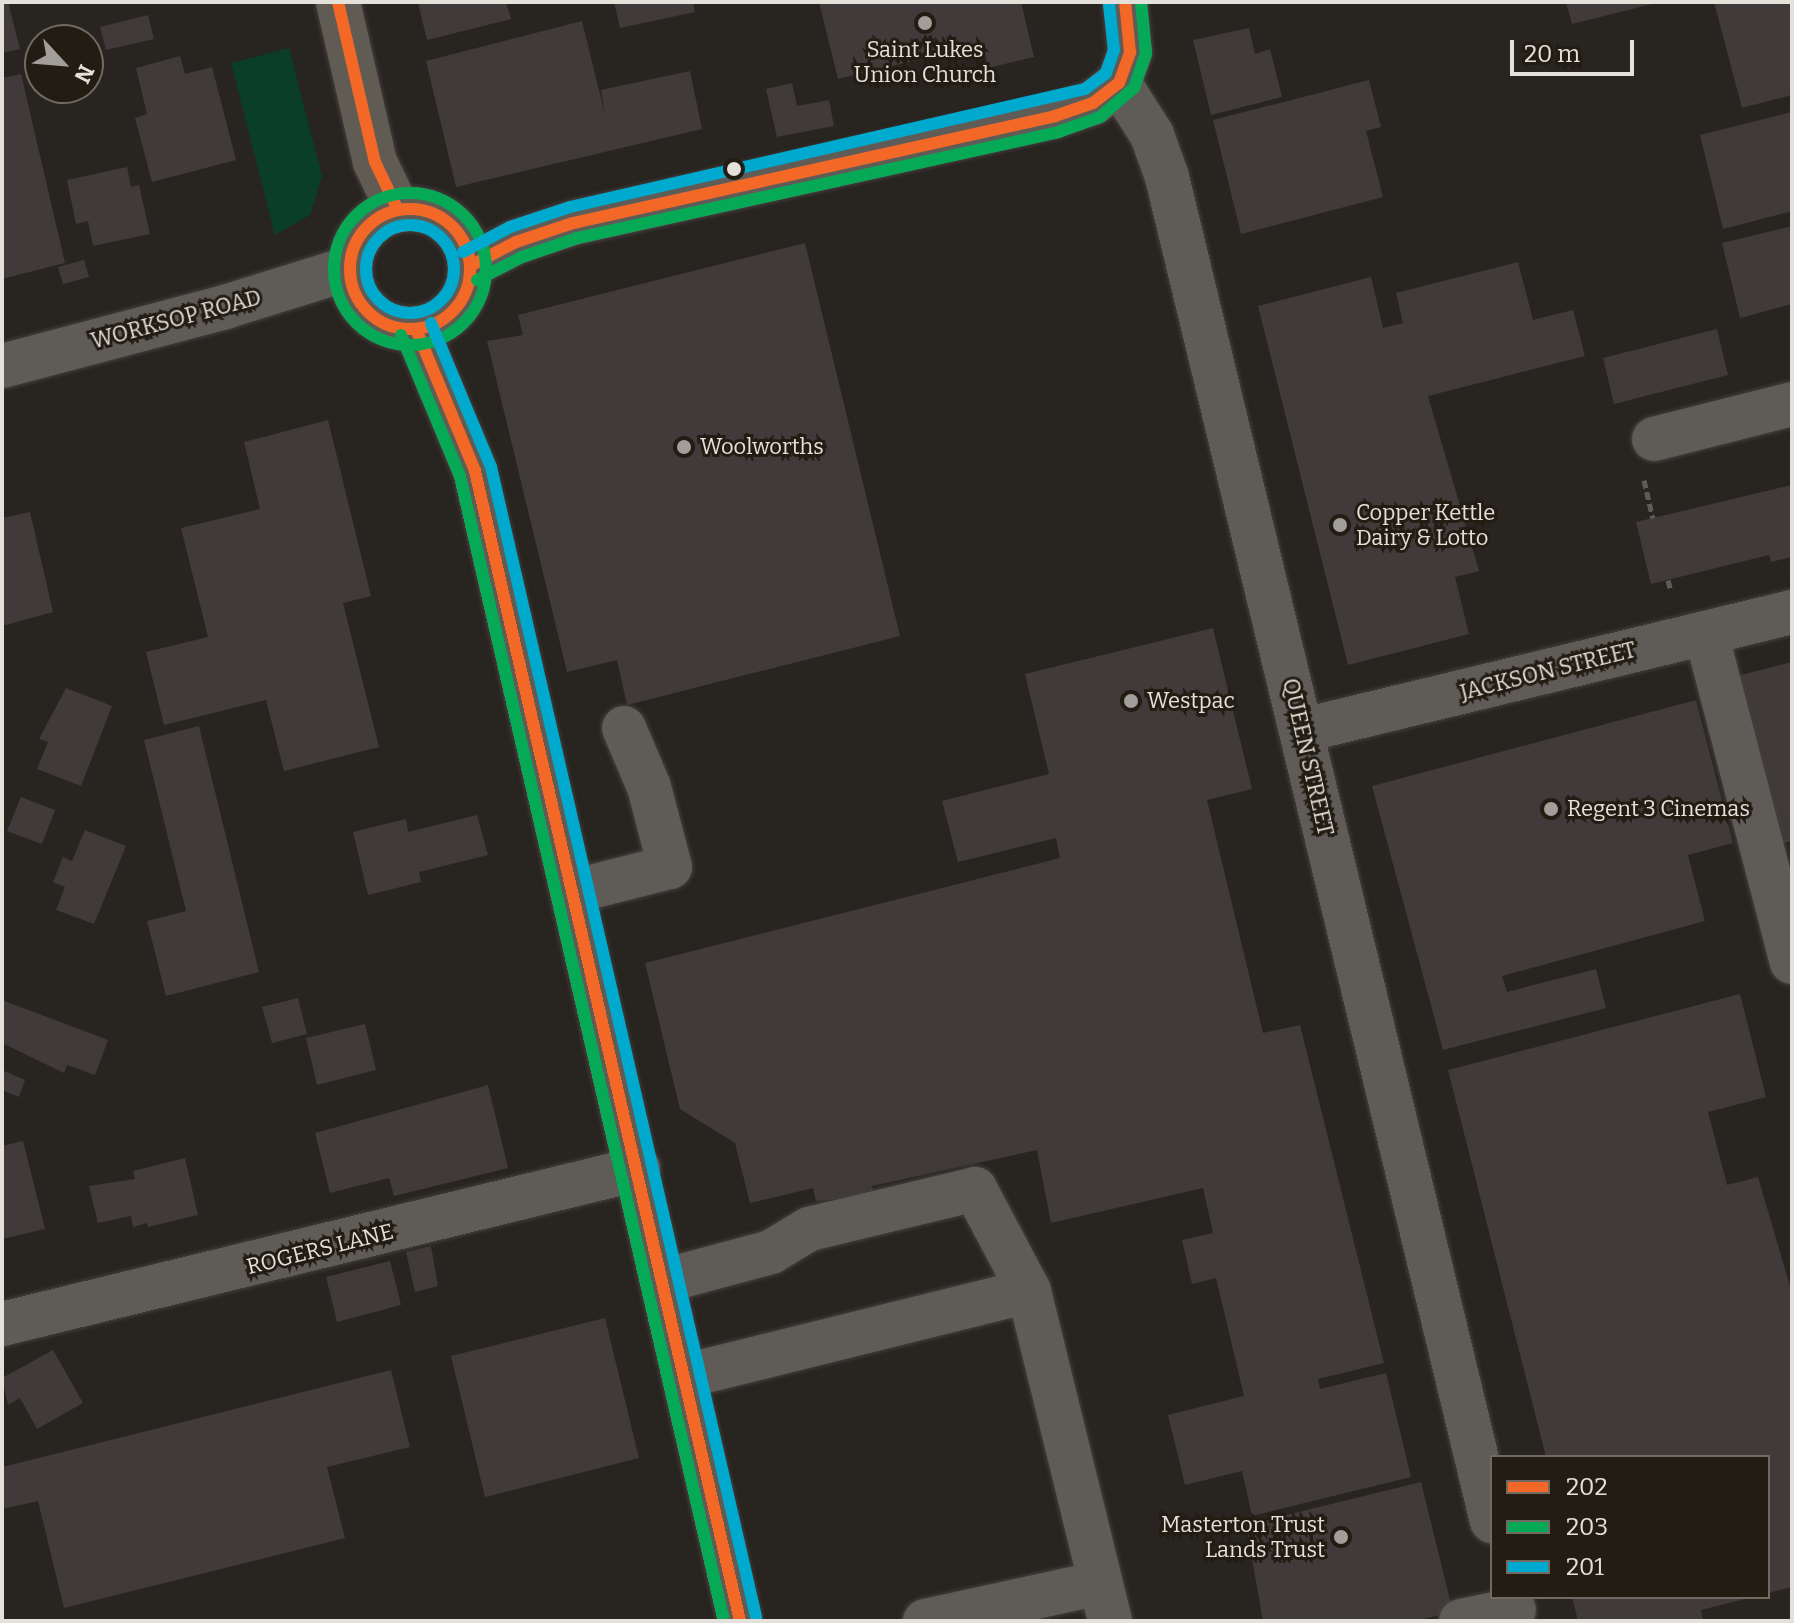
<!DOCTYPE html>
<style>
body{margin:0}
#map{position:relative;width:1794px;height:1623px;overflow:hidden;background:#282420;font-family:Bitter,serif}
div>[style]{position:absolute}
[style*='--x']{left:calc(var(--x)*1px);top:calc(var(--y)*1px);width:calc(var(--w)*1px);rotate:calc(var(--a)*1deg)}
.green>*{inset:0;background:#0a3d2a}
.building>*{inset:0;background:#403b3a}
.path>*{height:5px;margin-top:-2.5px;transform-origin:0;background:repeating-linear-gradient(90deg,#5e5b58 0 8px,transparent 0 12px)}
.roads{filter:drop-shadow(0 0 2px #423f3c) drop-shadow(0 0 2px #423f3c)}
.minor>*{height:44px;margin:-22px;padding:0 22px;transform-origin:22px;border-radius:22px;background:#5f5c58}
.major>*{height:44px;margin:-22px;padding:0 22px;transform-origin:22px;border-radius:22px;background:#605c54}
.major>.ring{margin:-22px;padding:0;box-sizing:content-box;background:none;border:44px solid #605c54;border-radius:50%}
.bus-1>*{height:12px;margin:-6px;padding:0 6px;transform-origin:6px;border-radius:6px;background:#f36827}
.bus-1>.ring{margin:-6px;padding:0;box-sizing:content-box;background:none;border:12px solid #f36827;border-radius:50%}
.bus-2>*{height:12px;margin:-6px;padding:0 6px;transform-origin:6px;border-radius:6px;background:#06aa56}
.bus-2>.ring{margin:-6px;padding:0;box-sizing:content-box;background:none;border:12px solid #06aa56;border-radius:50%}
.bus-3>*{height:12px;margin:-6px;padding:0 6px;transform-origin:6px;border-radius:6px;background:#00a9ce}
.bus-3>.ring{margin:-6px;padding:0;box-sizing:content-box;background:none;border:12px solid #00a9ce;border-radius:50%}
.dots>*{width:22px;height:22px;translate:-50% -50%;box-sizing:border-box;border:4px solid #221c13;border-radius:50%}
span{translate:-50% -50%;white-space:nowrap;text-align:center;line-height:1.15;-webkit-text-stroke:6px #221c13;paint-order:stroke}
.poi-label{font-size:22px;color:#e4e0da}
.left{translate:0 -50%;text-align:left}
.right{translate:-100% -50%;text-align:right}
.street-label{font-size:22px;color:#e4e0da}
.frame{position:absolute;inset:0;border:4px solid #e4e0da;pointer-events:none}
.legend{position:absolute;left:1490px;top:1455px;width:280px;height:144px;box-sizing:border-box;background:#221c13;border:2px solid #706a63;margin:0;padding:10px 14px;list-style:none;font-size:24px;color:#e4e0da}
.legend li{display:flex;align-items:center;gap:16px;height:40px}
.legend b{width:40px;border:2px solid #706a63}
.north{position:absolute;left:24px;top:24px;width:80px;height:80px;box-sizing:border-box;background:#221c13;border:2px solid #706a63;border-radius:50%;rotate:116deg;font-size:22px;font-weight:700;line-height:32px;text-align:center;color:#e4e0da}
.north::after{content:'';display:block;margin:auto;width:28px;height:36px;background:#a29e99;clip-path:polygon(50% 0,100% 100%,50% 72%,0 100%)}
.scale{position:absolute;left:1510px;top:40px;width:124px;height:36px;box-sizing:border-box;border:4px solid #e4e0da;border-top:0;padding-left:10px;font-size:24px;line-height:28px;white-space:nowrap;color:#e4e0da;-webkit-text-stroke:6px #221c13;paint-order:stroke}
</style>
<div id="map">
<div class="green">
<i style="clip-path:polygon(289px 48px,322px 176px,310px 215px,275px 235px,231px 63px)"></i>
</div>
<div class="building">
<i style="clip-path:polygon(2px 2px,8px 2px,20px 49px,2px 53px)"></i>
<i style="clip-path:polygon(418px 2px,506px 2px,511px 19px,427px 40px)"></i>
<i style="clip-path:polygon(614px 2px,693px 2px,695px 12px,620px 28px)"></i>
<i style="clip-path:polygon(819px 2px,1021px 2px,1034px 57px,988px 68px,983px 44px,838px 79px)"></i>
<i style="clip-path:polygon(1566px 2px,1656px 2px,1656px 3px,1572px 24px)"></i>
<i style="clip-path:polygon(1714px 2px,1792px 2px,1792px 95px,1742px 108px)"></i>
<i style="clip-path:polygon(148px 15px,154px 39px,106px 50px,100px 27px)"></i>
<i style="clip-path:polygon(582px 21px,605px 115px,601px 90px,690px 71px,702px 129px,456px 187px,426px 61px)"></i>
<i style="clip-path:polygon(76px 27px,80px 40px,40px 40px,39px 54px,35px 38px)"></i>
<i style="clip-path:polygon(1249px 28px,1255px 54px,1270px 49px,1282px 97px,1211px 115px,1193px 40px)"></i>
<i style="clip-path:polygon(94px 37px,99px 57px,88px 60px,88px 39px)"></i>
<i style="clip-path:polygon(180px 56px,185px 74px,212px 67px,236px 160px,152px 182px,135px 118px,147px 114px,136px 68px)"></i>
<i style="clip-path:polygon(21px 74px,65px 263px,2px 279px,2px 78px)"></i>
<i style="clip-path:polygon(1369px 80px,1381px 127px,1366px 131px,1383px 197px,1241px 234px,1213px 120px)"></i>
<i style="clip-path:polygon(792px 83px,797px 106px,829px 100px,834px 126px,777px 137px,766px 89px)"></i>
<i style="clip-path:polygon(1792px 112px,1792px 211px,1723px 229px,1700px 135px)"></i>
<i style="clip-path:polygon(127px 167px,131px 187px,139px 185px,150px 234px,93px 246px,88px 221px,76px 224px,67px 180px)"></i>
<i style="clip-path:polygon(1792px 226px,1792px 304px,1740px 318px,1722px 243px)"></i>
<i style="clip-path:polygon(805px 243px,900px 636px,627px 705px,617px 660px,567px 672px,487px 341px,523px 335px,518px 315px)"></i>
<i style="clip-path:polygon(84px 260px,89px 277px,63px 284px,58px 267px)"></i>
<i style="clip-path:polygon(1518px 262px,1533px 320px,1573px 310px,1585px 356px,1428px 396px,1479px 571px,1455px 577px,1469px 634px,1348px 665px,1258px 306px,1371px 277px,1383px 328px,1403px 323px,1396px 293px)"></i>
<i style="clip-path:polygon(1717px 329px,1728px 375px,1614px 404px,1603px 358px)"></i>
<i style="clip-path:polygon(328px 420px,371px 596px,343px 603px,379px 747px,284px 771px,266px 700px,164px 725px,146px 652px,208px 637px,181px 528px,260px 509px,244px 442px)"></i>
<i style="clip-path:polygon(1792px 485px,1792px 557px,1771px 562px,1769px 555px,1651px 584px,1636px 522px)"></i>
<i style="clip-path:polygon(30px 512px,53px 612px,2px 626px,2px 518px)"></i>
<i style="clip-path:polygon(1213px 628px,1252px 789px,1207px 800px,1263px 1033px,1300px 1025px,1384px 1363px,1318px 1379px,1320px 1389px,1386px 1373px,1411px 1477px,1252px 1516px,1242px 1471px,1185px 1485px,1168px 1415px,1244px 1396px,1216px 1278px,1192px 1284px,1182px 1240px,1213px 1233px,1203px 1188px,1051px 1223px,1037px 1150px,872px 1186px,873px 1190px,840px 1199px,816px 1201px,813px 1188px,750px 1203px,735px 1143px,680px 1109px,645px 963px,1060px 858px,1056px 838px,958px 862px,942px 801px,1049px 774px,1025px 674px)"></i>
<i style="clip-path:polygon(1792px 662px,1792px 841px,1775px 845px,1733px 677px)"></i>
<i style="clip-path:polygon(66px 688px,112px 706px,81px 786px,37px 769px,48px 742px,39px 739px)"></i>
<i style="clip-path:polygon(1696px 700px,1733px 843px,1688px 855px,1705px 921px,1502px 976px,1507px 992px,1596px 969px,1606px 1008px,1443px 1050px,1372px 786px)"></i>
<i style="clip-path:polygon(199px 726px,259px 972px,166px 996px,147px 921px,186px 911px,144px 740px)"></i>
<i style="clip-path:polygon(21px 797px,55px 810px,42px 844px,7px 831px)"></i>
<i style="clip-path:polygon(477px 815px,488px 855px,419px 872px,421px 882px,368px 895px,353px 832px,406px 819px,408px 832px)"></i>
<i style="clip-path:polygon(85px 830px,126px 846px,94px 924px,56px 910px,65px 887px,53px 882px,63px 857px,72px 861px)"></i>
<i style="clip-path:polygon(1740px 994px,1766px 1097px,1708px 1112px,1727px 1185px,1758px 1177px,1792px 1293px,1792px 1587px,1768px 1593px,1768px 1457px,1546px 1457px,1448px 1070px)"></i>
<i style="clip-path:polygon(298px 998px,307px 1034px,272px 1043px,262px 1007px)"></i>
<i style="clip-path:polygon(2px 1000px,108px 1040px,95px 1075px,67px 1065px,64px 1073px,2px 1043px)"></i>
<i style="clip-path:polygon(365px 1024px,376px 1070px,317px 1085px,306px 1038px)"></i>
<i style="clip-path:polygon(2px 1070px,25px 1080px,19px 1097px,2px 1090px)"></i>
<i style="clip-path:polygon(488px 1085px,508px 1168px,394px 1196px,389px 1178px,330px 1193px,315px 1133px)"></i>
<i style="clip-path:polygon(23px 1141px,45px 1229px,2px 1239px,2px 1146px)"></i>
<i style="clip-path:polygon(185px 1158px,198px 1215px,148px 1227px,147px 1223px,133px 1227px,131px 1216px,98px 1223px,89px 1186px,135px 1179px,133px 1171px)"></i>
<i style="clip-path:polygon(431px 1246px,438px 1286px,415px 1292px,406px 1252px)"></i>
<i style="clip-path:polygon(390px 1261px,401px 1305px,337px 1322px,326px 1277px)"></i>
<i style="clip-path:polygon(605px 1318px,639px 1458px,485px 1497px,451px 1356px)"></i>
<i style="clip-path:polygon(53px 1350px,83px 1403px,37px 1429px,20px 1398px,8px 1405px,2px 1378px)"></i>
<i style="clip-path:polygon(391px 1370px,410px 1447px,327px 1467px,345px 1538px,64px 1608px,38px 1501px,2px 1509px,2px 1467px)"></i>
<i style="clip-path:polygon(1421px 1482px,1453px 1612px,1415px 1621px,1263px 1621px,1246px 1525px)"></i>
<i style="clip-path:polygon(1572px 1597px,1749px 1597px,1749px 1598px,1701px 1610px,1703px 1621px,1578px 1621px)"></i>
</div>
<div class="path">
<i style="--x:1644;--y:480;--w:39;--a:77"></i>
<i style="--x:1668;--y:580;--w:11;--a:75"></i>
</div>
<div class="roads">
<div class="minor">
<i style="--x:1119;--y:83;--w:62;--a:57.6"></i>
<i style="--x:1152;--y:135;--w:45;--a:70.3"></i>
<i style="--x:1167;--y:177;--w:1383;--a:76.41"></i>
<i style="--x:1119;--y:83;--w:33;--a:-70"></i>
<i style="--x:1130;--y:52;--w:50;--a:-95.7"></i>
<i style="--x:470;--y:266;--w:52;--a:-27.6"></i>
<i style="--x:516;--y:242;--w:60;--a:-18.4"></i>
<i style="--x:573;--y:223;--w:494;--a:-12.5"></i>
<i style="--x:1055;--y:116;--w:40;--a:-18.9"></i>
<i style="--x:1093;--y:103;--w:33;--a:-38"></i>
<i style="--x:2;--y:366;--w:231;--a:-14.8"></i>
<i style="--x:225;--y:307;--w:131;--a:-17.3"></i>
<i style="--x:1654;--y:439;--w:142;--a:-14.2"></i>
<i style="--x:1706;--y:633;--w:340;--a:75.4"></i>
<i style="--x:1304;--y:730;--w:502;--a:-13.59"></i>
<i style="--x:575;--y:891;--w:98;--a:-14.2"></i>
<i style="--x:670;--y:867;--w:83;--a:-104.7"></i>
<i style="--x:649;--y:787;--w:64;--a:-113"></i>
<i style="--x:663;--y:1281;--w:112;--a:-15"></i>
<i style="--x:771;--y:1252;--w:44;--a:-31.2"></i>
<i style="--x:809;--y:1229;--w:171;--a:-13.5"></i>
<i style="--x:975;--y:1189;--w:115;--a:62.1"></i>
<i style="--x:1029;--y:1291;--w:340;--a:76.2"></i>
<i style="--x:2;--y:1324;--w:655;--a:-13.7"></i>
<i style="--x:685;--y:1376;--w:354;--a:-13.9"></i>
<i style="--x:925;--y:1621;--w:179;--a:-12.3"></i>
<i style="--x:1461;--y:1621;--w:54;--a:-11.7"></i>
</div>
<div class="major">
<i style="--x:338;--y:2;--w:164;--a:77"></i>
<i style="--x:375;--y:162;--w:53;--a:64.4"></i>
<i class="ring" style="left:350px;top:209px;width:76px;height:76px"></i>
<i style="--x:416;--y:329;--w:154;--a:67.4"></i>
<i style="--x:475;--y:471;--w:1180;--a:77.02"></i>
</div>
</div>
<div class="bus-1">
<i style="--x:338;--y:2;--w:164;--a:77"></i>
<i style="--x:375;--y:162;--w:53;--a:64.4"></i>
<i class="ring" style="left:350px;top:209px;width:108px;height:108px"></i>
<i style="--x:470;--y:266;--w:52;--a:-27.6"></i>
<i style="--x:516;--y:242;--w:60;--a:-18.4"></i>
<i style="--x:573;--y:223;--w:494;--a:-12.5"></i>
<i style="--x:1055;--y:116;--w:40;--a:-18.9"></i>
<i style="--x:1093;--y:103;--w:33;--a:-38"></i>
<i style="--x:1119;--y:83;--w:33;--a:-70"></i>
<i style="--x:1130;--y:52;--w:50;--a:-95.7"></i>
<i style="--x:416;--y:329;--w:154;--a:67.4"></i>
<i style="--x:475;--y:471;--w:1180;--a:77.02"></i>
</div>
<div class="bus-2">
<i class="ring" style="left:334px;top:193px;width:140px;height:140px"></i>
<i style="--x:477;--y:280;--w:51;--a:-27.1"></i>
<i style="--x:522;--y:257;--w:58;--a:-19.1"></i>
<i style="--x:577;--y:238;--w:493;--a:-12.4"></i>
<i style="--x:1058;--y:132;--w:45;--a:-19.7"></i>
<i style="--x:1100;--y:117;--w:45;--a:-40.5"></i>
<i style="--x:1134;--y:88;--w:36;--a:-71"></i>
<i style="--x:1146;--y:54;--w:52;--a:-95.5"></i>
<i style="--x:401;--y:335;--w:153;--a:67.3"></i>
<i style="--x:460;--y:476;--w:1175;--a:77.02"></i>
</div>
<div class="bus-3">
<i class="ring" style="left:366px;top:225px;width:76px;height:76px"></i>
<i style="--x:463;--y:252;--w:53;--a:-28"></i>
<i style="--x:510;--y:227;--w:63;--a:-18.4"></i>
<i style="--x:570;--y:207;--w:528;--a:-12.91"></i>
<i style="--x:1085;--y:89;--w:26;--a:-37"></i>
<i style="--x:1106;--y:73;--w:24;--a:-71"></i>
<i style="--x:1114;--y:50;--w:46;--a:-96.2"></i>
<i style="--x:431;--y:323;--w:156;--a:67.4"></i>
<i style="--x:491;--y:467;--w:1180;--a:77.02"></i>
</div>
<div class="dots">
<i style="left:925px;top:23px;background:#a29e99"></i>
<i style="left:734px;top:169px;background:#e4e0da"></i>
<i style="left:684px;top:447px;background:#a29e99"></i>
<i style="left:1340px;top:525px;background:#a29e99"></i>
<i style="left:1131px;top:701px;background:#a29e99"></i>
<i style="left:1551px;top:809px;background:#a29e99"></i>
<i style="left:1341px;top:1537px;background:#a29e99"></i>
</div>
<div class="poi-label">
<span style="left:925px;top:62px">Saint Lukes<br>Union Church</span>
<span class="left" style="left:700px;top:447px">Woolworths</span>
<span class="left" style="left:1356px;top:525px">Copper Kettle<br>Dairy &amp; Lotto</span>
<span class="left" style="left:1147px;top:701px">Westpac</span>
<span class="left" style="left:1567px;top:809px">Regent 3 Cinemas</span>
<span class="right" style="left:1325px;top:1537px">Masterton Trust<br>Lands Trust</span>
</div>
<div class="street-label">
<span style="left:176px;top:319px;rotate:-15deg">WORKSOP ROAD</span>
<span style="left:1548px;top:671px;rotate:-14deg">JACKSON STREET</span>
<span style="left:1308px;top:757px;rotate:77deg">QUEEN STREET</span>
<span style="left:320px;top:1249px;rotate:-14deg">ROGERS LANE</span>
</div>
<div class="frame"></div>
<ul class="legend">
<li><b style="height:10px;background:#f36827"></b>202</li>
<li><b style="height:10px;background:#06aa56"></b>203</li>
<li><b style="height:10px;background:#00a9ce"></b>201</li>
</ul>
<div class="north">N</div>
<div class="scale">20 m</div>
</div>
